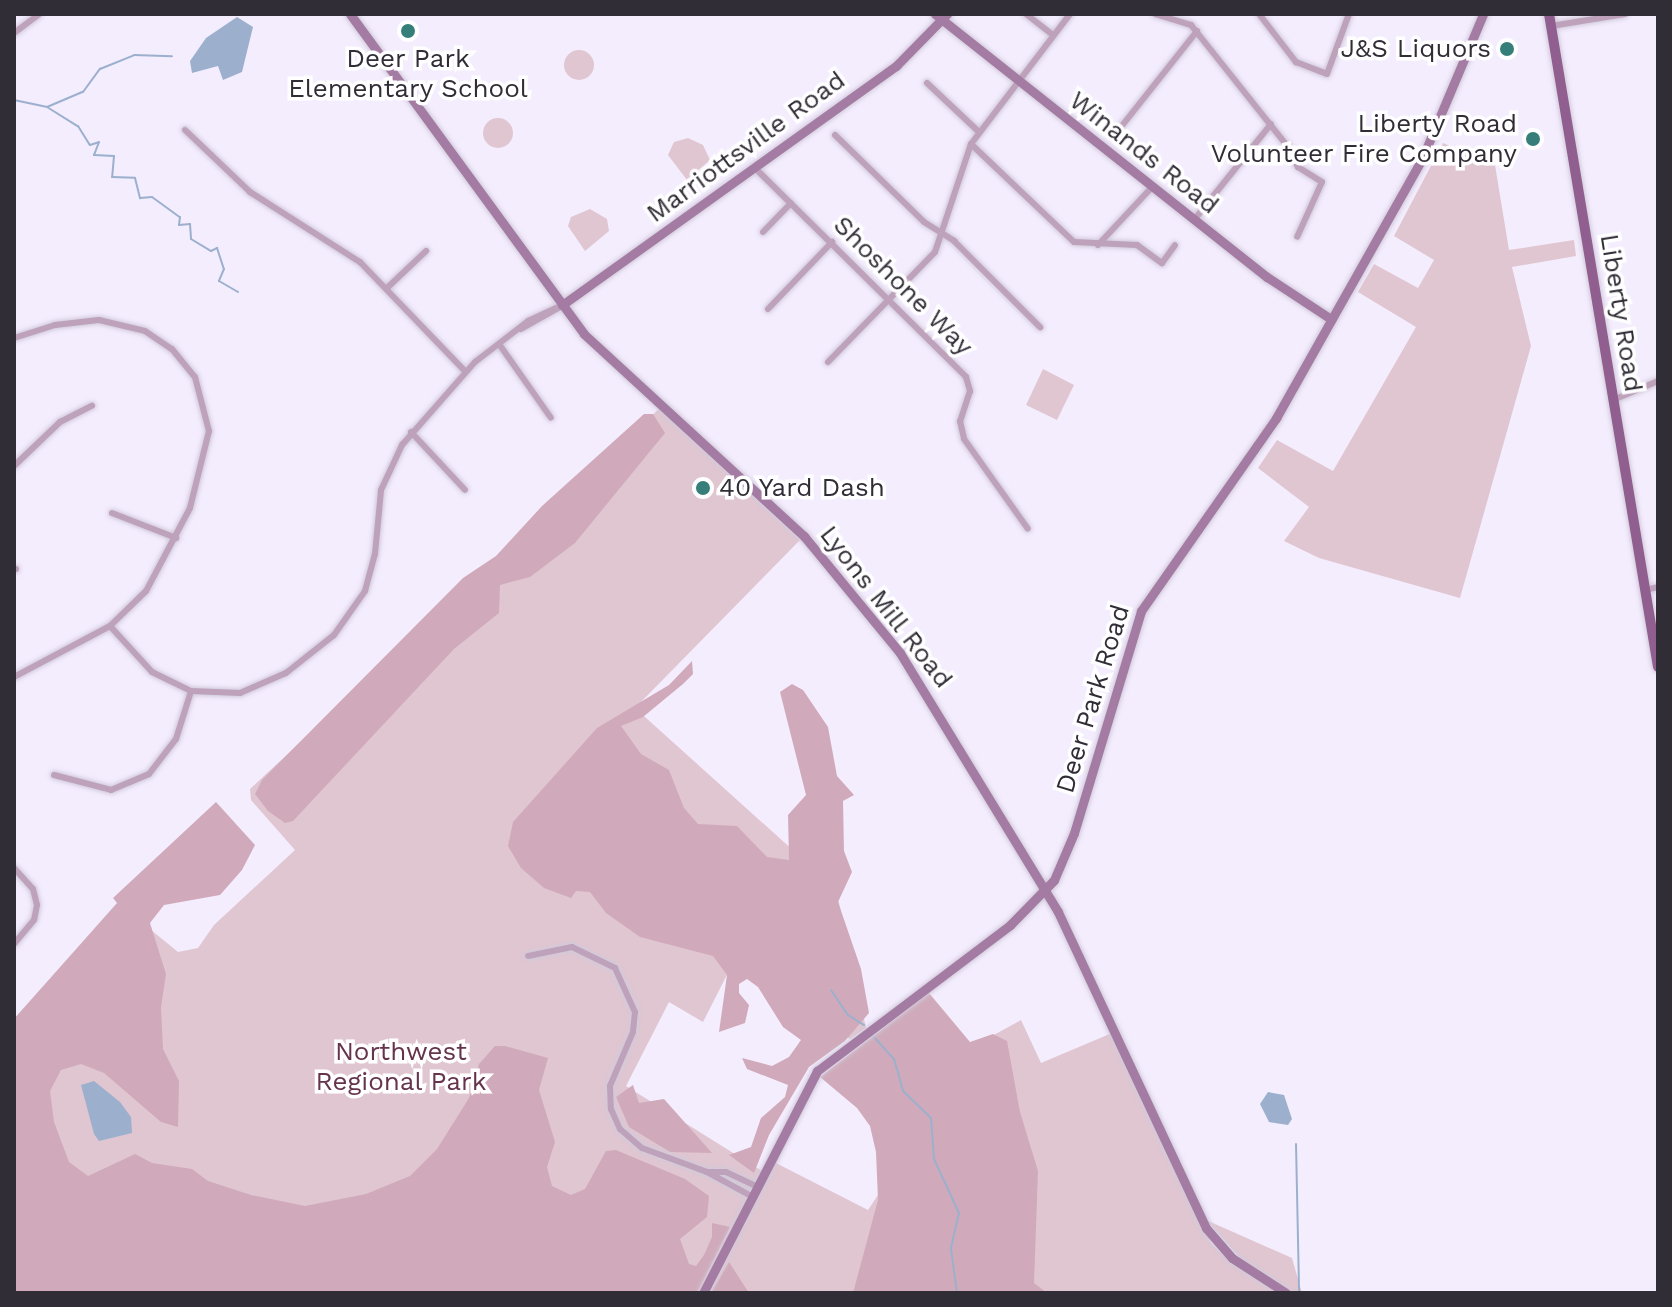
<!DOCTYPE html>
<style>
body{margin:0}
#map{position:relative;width:1672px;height:1307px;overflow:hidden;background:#f4edfe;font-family:"Work Sans",sans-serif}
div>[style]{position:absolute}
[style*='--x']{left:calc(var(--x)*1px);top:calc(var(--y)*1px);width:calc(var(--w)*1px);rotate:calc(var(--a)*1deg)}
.green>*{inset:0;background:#e0c6d1}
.round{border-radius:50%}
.forest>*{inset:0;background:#d0aaba}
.water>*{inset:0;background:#9cb0ce}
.stream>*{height:2px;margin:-1px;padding:0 1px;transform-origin:1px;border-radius:1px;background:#9cb0ce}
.roads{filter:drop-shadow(0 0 2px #d1cada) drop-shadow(0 0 2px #d1cada)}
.street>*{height:6px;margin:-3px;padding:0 3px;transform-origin:3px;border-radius:3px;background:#bea2bc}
.secondary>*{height:9px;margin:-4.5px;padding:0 4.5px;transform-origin:4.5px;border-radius:4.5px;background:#a47ba2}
.primary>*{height:10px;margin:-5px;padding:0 5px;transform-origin:5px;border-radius:5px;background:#905f8f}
.dots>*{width:22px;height:22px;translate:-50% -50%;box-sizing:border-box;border:4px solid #fff;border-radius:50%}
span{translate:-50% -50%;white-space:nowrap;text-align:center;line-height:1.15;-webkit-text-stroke:7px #fff;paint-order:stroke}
.poi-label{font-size:26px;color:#312d37}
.right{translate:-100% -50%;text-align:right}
.left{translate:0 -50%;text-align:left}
.street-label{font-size:26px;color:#312d37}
.park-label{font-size:26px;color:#65334c}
.frame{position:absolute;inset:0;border:16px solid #312d37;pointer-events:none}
</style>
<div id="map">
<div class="green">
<i class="round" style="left:564px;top:50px;width:30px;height:30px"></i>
<i class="round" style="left:483px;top:118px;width:30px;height:30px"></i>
<i style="clip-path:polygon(688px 138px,703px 145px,710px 160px,687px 180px,668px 155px,674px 142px)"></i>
<i style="clip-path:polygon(1443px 143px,1495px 165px,1509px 250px,1574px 240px,1576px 256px,1512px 267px,1531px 346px,1460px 598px,1319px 558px,1284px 541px,1309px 507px,1258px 468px,1277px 440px,1333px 471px,1416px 327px,1358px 292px,1374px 264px,1418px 288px,1434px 260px,1394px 236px)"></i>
<i style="clip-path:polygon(590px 209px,607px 219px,609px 231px,585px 251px,568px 226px,571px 217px)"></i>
<i style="clip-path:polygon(1043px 369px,1074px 385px,1057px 420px,1026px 405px)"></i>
<i style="clip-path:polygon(659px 409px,800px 540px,635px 708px,836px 889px,866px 1028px,850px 1039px,732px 965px,703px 1022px,669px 1002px,626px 1086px,765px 1173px,772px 1161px,868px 1210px,979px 1043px,1021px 1020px,1041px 1063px,1112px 1033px,1211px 1243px,1230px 1262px,1280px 1293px,14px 1293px,14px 1019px,118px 903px,178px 952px,198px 948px,214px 925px,295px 850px,251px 800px,250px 789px)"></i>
<i style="clip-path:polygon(1206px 1220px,1292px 1258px,1302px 1293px,1292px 1293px,1242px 1260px)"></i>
</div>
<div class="forest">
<i style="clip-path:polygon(644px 414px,653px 414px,665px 433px,575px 543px,530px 577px,500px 585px,499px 613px,454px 649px,293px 821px,285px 823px,268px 811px,255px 794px,262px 780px,463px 578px,496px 556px,542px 506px)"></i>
<i style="clip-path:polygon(692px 661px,693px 674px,683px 684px,643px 717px,621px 726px,641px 754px,669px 770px,684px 808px,698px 824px,737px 826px,767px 857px,789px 860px,788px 815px,806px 795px,780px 692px,792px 684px,803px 690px,828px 727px,837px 776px,854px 795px,843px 801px,844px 851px,852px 872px,838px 902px,861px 969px,869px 1013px,845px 1041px,809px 1067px,769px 1135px,754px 1173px,729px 1155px,751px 1147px,761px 1118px,785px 1097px,788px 1085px,747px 1069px,742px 1058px,772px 1066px,789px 1057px,801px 1040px,783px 1027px,758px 987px,747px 979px,739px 984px,739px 993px,749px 1005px,745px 1023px,719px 1032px,727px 975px,713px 956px,640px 937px,606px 913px,590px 892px,576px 891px,571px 898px,544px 888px,521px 868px,508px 846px,513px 822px,597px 728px,669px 685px)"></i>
<i style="clip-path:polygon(216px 802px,255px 845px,242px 870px,220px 895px,164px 905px,150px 923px,166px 974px,161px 1007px,163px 1049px,179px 1081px,178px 1127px,161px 1122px,104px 1073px,81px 1064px,61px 1070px,50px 1091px,54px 1122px,69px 1162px,88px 1176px,135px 1154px,152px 1163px,192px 1169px,208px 1181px,251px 1195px,305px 1206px,366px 1194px,410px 1176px,437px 1149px,469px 1098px,479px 1064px,495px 1046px,505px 1046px,548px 1058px,539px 1090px,555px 1142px,547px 1167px,552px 1186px,571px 1195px,585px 1189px,606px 1151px,616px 1150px,685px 1179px,709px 1196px,707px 1217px,680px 1239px,689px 1264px,696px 1266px,704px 1255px,712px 1237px,712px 1223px,730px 1227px,697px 1293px,14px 1293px,14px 1019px,117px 903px,113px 898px)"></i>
<i style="clip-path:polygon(929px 993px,970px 1042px,993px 1034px,1007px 1041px,1020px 1112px,1038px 1171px,1034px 1283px,1047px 1293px,853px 1293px,878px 1200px,876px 1152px,870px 1126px,857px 1108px,820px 1077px)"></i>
<i style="clip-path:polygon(633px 1085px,639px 1103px,664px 1099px,712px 1153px,670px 1152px,629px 1127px,616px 1097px)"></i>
<i style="clip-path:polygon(729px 1262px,749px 1293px,711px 1293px)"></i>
</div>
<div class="water">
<i style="clip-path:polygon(237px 17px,253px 27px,242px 72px,223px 80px,218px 66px,192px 73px,190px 61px,206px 38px)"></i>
<i style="clip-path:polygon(94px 1081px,120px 1102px,131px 1117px,132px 1133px,99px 1141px,94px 1134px,81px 1085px)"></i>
<i style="clip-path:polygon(1268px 1092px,1284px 1095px,1292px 1119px,1288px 1125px,1269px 1122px,1260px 1104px)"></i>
</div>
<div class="stream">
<i style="--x:14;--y:100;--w:34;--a:12"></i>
<i style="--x:47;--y:107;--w:36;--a:32"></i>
<i style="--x:78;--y:126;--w:22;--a:58"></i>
<i style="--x:90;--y:145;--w:9;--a:-18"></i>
<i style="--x:99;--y:142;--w:14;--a:111"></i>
<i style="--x:94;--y:155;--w:20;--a:3"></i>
<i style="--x:114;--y:156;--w:21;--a:95"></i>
<i style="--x:112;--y:177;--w:23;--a:2"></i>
<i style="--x:135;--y:178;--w:21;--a:76"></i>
<i style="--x:140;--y:198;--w:12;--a:-5"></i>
<i style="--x:152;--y:197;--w:34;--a:36"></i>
<i style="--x:180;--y:217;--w:8;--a:97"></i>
<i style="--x:179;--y:225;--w:11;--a:-5"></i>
<i style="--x:190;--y:224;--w:15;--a:86"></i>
<i style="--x:191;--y:239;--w:23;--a:31"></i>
<i style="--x:211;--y:251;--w:7;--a:-27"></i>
<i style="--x:217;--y:248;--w:22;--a:72"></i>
<i style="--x:224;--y:269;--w:13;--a:113"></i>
<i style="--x:219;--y:281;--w:22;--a:30"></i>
<i style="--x:47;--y:107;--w:39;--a:-23"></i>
<i style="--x:83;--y:92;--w:29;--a:-54"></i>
<i style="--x:100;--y:69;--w:37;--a:-22"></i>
<i style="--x:134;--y:55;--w:38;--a:2"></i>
<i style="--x:831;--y:990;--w:30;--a:56"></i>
<i style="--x:848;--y:1015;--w:19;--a:32"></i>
<i style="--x:874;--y:1037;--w:30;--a:48"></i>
<i style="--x:894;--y:1059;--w:33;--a:74"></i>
<i style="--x:903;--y:1091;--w:39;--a:44"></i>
<i style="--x:931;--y:1118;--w:41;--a:85.8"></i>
<i style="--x:934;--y:1159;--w:60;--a:65.2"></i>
<i style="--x:959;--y:1213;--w:37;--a:103"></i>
<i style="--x:951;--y:1249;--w:44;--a:82.2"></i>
<i style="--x:1296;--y:1144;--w:149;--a:88.8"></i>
<i style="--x:542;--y:1293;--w:21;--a:0"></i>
</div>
<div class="roads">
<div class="street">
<i style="--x:1026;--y:14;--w:34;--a:38"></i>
<i style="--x:1155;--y:14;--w:38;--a:17"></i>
<i style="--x:1191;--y:25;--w:157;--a:51.5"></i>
<i style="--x:1289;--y:148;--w:21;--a:65"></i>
<i style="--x:1298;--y:167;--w:28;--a:32"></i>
<i style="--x:1322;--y:182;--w:60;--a:114.4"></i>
<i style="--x:1259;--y:14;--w:61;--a:52.4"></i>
<i style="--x:1296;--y:62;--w:33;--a:21"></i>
<i style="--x:1327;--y:74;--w:64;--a:-69.9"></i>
<i style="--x:1551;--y:26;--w:75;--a:-9.2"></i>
<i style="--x:14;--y:33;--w:31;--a:-37"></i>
<i style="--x:927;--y:83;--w:70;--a:43.3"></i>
<i style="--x:185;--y:130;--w:90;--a:43.6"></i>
<i style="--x:250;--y:192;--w:130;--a:32.5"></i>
<i style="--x:360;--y:262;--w:151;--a:46.1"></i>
<i style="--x:1117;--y:132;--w:129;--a:-51.6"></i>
<i style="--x:835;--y:135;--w:124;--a:44.3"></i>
<i style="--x:924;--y:222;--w:36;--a:32"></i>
<i style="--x:954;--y:241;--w:122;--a:45"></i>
<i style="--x:971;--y:144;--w:142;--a:43.6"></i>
<i style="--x:1074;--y:242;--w:63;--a:2.7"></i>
<i style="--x:1137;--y:245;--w:31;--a:36"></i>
<i style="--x:1162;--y:263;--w:22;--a:-54"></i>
<i style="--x:755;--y:168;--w:297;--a:44.7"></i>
<i style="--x:966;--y:377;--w:15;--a:74"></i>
<i style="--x:970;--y:391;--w:32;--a:108"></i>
<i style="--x:960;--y:421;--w:18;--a:77"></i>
<i style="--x:964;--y:439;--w:110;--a:54.6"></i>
<i style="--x:1194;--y:220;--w:123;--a:-51.3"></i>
<i style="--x:763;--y:232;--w:40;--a:-46"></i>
<i style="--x:1098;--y:245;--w:79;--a:-47"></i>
<i style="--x:387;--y:288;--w:54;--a:-43.5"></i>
<i style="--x:768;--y:309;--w:93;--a:-46.3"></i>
<i style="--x:521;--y:329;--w:47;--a:-29.3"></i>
<i style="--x:14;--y:338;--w:43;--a:-17.6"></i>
<i style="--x:55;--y:325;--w:44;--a:-6.5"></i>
<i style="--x:99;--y:320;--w:47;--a:13.4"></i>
<i style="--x:145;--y:331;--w:32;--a:34"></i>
<i style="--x:172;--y:349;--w:36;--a:51"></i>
<i style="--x:195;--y:377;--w:56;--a:75.5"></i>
<i style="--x:209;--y:431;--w:79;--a:103.9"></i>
<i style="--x:190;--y:508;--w:94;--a:117.9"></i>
<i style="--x:146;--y:591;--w:50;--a:135.8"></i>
<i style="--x:110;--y:626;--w:109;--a:152"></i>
<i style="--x:499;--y:344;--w:90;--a:54.9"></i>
<i style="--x:828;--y:362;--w:153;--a:-45.8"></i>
<i style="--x:935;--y:252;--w:114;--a:-71.6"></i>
<i style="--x:971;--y:144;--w:163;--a:-52.7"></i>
<i style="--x:1613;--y:400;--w:49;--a:-22.9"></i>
<i style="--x:411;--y:432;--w:79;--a:47"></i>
<i style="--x:14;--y:466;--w:64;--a:-43.7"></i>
<i style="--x:60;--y:422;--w:36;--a:-27"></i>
<i style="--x:112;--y:513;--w:69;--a:21.3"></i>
<i style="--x:14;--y:569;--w:2;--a:0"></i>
<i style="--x:1645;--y:590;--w:13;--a:-13"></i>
<i style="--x:110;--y:626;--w:62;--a:47.6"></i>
<i style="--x:152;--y:672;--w:43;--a:26"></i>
<i style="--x:191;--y:691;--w:49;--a:2.3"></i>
<i style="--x:240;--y:693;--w:50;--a:-23.5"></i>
<i style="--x:286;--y:673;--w:61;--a:-38.4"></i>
<i style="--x:334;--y:635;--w:54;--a:-54.8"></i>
<i style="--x:365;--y:591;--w:38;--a:-75"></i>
<i style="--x:375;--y:554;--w:64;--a:-84.6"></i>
<i style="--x:381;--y:490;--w:50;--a:-65"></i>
<i style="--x:402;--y:445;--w:111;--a:-48.7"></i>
<i style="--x:475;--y:362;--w:67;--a:-37.7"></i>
<i style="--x:528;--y:321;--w:38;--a:-25"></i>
<i style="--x:54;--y:775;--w:59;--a:14.7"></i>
<i style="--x:111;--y:790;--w:41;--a:-22.8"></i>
<i style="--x:149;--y:774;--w:44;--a:-52.4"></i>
<i style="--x:176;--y:739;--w:50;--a:-72.6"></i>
<i style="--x:14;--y:868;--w:28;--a:48"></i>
<i style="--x:33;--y:889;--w:16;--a:76"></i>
<i style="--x:37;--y:905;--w:15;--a:101"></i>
<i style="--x:34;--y:920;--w:31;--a:130"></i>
<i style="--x:528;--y:956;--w:45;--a:-11.6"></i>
<i style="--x:572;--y:947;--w:48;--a:26"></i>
<i style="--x:615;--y:968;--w:48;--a:65.6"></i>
<i style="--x:635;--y:1012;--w:20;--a:96"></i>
<i style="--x:633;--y:1032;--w:59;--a:113.1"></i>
<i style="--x:610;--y:1086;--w:23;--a:88"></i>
<i style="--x:611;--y:1109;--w:22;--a:66"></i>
<i style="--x:620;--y:1129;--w:29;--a:41"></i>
<i style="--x:642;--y:1148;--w:69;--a:20.3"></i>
<i style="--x:707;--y:1172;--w:50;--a:28.6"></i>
<i style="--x:707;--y:1172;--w:19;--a:0"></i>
<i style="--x:726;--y:1172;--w:33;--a:25"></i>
</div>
<div class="secondary">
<i style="--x:350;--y:14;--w:396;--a:53.8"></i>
<i style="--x:584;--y:334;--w:299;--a:42.6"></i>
<i style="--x:804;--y:536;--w:151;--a:50.6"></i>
<i style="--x:900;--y:653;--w:303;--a:58.6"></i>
<i style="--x:1058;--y:912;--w:349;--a:64.9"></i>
<i style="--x:1206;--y:1228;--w:40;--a:49"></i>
<i style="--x:1232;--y:1258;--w:64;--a:32.9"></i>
<i style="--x:935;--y:14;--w:424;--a:38.4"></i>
<i style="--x:1267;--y:277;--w:77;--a:33.3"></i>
<i style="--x:562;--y:305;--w:411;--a:-35.6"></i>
<i style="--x:896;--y:66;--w:73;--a:-45.6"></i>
<i style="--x:703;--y:1293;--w:250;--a:-62.8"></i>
<i style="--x:817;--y:1071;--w:242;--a:-37.1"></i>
<i style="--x:1010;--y:925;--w:63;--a:-45.6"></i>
<i style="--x:1054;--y:880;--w:51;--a:-66.9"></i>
<i style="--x:1074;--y:833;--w:232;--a:-73.2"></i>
<i style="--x:1141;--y:611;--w:236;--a:-55"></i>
<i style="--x:1276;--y:418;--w:295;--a:-60.6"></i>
<i style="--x:1421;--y:161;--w:160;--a:-67.1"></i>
</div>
<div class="primary">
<i style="--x:1549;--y:14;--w:662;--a:80.52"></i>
</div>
</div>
<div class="dots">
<i style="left:408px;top:31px;background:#367e7a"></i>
<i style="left:1507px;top:49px;background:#367e7a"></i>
<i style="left:1533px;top:139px;background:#367e7a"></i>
<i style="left:703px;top:488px;background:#367e7a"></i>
</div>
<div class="poi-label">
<span class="right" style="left:1491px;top:49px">J&amp;S Liquors</span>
<span style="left:408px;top:74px">Deer Park<br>Elementary School</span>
<span class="right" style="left:1517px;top:139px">Liberty Road<br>Volunteer Fire Company</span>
<span class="left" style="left:719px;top:488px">40 Yard Dash</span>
</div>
<div class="street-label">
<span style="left:746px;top:147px;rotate:-36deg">Marriottsville Road</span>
<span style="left:1144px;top:153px;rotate:38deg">Winands Road</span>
<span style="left:903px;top:286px;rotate:45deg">Shoshone Way</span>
<span style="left:1621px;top:313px;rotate:81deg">Liberty Road</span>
<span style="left:886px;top:607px;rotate:52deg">Lyons Mill Road</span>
<span style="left:1093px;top:699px;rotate:-73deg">Deer Park Road</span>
</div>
<div class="park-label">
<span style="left:401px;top:1067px">Northwest<br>Regional Park</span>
</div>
<div class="frame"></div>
</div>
